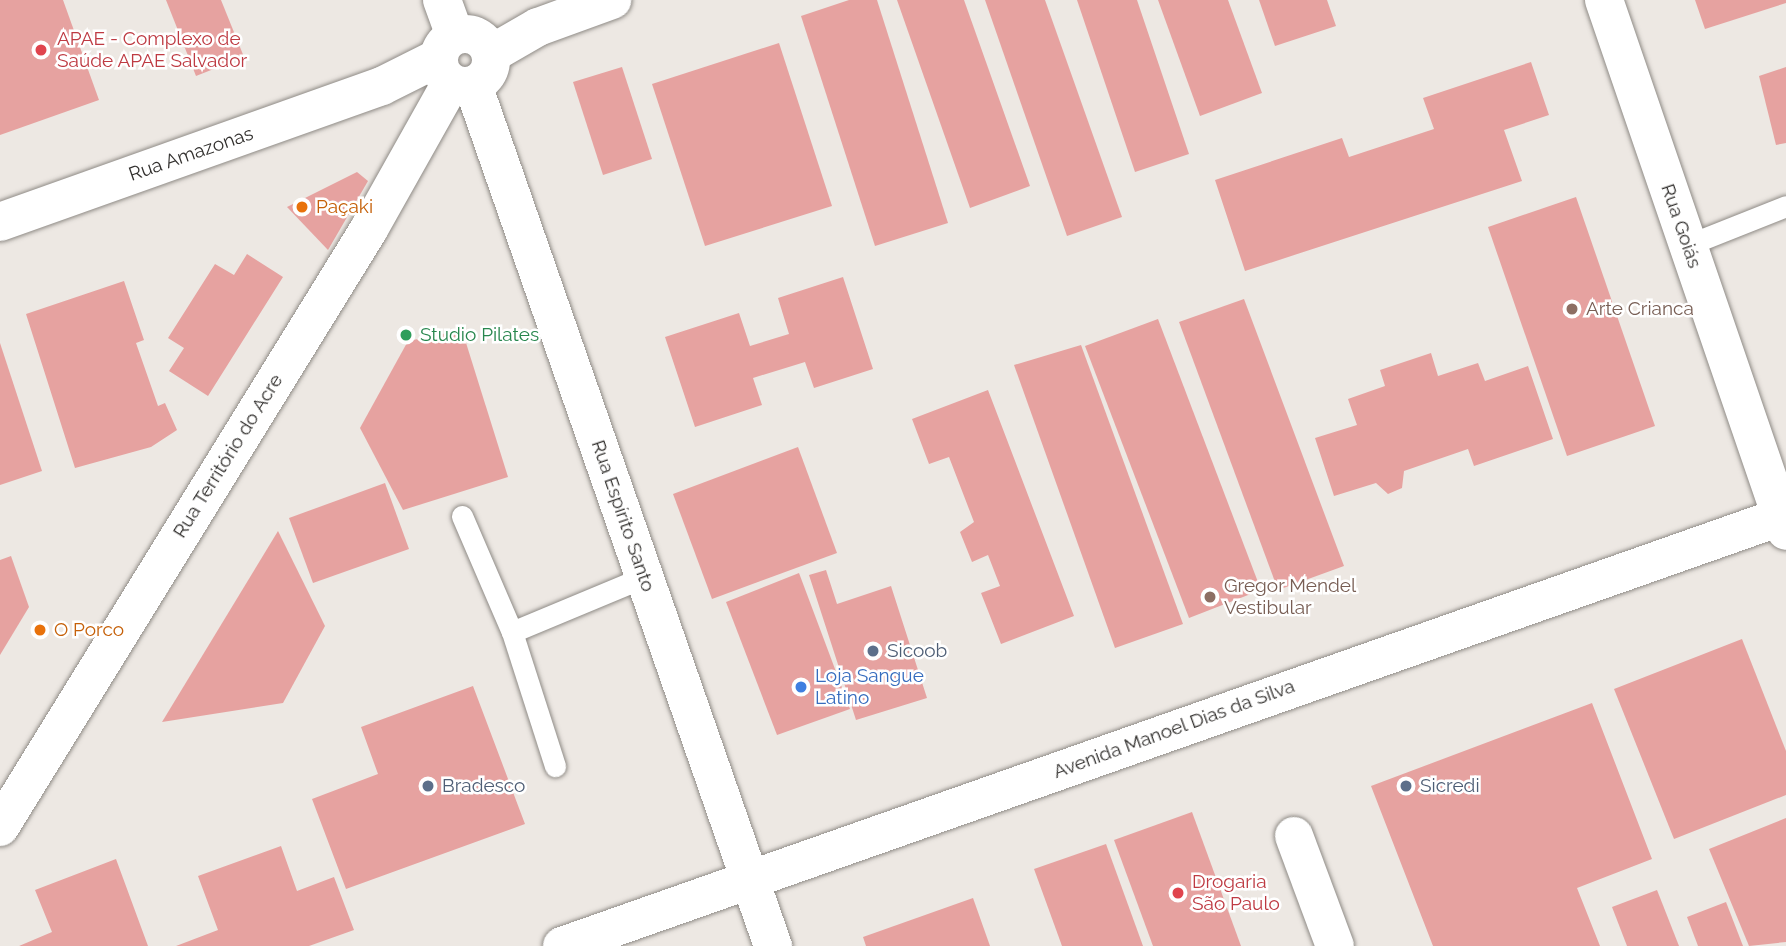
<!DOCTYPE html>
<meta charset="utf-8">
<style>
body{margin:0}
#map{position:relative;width:1786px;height:946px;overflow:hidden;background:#ede8e3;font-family:Raleway,sans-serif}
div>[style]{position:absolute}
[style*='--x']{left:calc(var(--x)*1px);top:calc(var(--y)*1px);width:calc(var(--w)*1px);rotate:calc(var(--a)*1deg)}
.building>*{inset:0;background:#e6a2a0}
.roads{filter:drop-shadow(0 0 2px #8f8b86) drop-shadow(0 0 2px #8f8b86)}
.lane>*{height:21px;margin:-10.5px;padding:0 10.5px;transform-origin:10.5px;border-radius:10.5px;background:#fff}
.street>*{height:38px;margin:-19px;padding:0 19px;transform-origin:19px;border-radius:19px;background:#fff}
.secondary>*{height:38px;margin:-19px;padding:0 19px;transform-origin:19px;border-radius:19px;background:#fff}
.secondary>.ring{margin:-19px;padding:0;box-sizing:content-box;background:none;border:38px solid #fff;border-radius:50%}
.primary>*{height:38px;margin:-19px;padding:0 19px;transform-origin:19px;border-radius:19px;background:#fff}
.dots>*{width:19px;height:19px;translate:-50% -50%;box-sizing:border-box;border:4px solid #fff;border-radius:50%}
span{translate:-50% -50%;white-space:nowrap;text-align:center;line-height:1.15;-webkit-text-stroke:5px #fff;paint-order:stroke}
.health-label{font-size:19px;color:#be3a42}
.left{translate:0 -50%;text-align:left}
.street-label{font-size:19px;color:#32302e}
.food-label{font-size:19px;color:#c56008}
.education-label{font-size:19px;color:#785e54}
.leisure-label{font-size:19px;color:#27864d}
.service-label{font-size:19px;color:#4e5e75}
.shop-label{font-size:19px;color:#366cbe}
</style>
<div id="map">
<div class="building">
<i style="clip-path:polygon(0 0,63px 0,99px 100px,0 135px)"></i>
<i style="clip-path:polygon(166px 0,221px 0,244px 57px,196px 76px)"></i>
<i style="clip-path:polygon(849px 0,877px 0,948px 223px,875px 246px,801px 16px)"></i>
<i style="clip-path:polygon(897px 0,964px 0,1030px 186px,970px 208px)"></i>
<i style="clip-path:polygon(985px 0,1045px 0,1122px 217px,1067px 236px)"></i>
<i style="clip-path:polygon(1077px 0,1137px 0,1189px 154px,1135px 172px)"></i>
<i style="clip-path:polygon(1158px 0,1228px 0,1262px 93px,1200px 116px)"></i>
<i style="clip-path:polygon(1259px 0,1327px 0,1336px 26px,1275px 46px)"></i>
<i style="clip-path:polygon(1695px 0,1786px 0,1786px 3px,1705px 29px)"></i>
<i style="clip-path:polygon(779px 43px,832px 206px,705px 246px,652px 84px)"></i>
<i style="clip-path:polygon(1531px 62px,1549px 115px,1504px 130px,1522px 181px,1245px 271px,1215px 180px,1342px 138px,1349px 157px,1434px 129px,1423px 98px)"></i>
<i style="clip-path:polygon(622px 67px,652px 159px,603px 175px,573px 82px)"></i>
<i style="clip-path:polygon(1786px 67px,1786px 143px,1776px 145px,1759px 76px)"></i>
<i style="clip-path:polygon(357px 172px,368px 181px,328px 250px,287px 207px)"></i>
<i style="clip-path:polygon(1576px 197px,1655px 426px,1567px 456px,1488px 227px)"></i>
<i style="clip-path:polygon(247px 254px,283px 277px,208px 396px,169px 371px,184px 348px,168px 338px,215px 264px,234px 275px)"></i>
<i style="clip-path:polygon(843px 277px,873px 369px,814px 388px,805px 362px,753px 378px,762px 405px,695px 427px,665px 337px,739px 313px,750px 346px,789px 334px,778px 298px)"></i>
<i style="clip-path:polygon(124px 281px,144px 340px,136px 343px,158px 406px,165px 403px,177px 430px,151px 447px,75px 468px,26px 314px)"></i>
<i style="clip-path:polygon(1244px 299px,1344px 566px,1278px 590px,1179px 322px)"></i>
<i style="clip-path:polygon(1158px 319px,1261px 590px,1189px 618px,1085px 346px)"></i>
<i style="clip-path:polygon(462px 330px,508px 477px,403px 510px,360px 428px,408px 341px)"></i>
<i style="clip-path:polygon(0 343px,42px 471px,0 485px)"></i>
<i style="clip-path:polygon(1081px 345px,1183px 624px,1115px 648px,1014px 365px)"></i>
<i style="clip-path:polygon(1431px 353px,1438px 376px,1478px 363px,1485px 381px,1528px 366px,1553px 439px,1474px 466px,1468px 449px,1404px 471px,1402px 488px,1388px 494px,1376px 483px,1334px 496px,1315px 438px,1357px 425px,1348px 399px,1385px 386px,1380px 370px)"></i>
<i style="clip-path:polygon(988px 390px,1074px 616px,1001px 644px,981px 593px,1000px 586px,988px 555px,972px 562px,960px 532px,974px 522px,949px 457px,929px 464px,912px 419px)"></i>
<i style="clip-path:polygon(798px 447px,837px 553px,712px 599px,673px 494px)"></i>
<i style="clip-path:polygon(385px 483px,409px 549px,313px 583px,289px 518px)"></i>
<i style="clip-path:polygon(278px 531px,325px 626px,283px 703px,162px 722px)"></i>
<i style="clip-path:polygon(11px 556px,29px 607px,0 655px,0 560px)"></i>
<i style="clip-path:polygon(826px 570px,837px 604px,891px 586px,927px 698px,856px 720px,809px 575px)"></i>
<i style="clip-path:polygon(799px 573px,850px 709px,777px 735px,726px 602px)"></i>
<i style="clip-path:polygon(1742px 639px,1786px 751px,1786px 795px,1674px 839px,1614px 689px)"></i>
<i style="clip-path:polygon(473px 686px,525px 824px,346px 889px,312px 799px,378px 774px,361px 727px)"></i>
<i style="clip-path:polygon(1592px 703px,1652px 859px,1577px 888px,1600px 946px,1433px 946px,1371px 786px)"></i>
<i style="clip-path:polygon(1192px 812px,1241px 946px,1153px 946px,1114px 840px)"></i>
<i style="clip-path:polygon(1786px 818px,1786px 942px,1749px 946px,1709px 849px)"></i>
<i style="clip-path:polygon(1106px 844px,1143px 946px,1062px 946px,1034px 869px)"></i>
<i style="clip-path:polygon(281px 846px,297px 891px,334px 877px,354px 930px,309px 946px,176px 946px,218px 930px,198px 876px)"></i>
<i style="clip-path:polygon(116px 859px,148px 946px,19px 946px,52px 932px,35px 890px)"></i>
<i style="clip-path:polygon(1657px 890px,1679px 946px,1627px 946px,1612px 907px)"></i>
<i style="clip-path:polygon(973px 898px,990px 946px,866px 946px,863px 937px)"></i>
<i style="clip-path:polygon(1726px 902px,1743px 946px,1698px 946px,1687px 917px)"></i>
</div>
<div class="roads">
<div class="lane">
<i style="--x:1688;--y:245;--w:105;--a:-21.7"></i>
<i style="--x:462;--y:516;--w:126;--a:66.7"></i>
<i style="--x:512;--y:632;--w:143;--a:-22.6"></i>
<i style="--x:512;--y:632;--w:141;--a:72.2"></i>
</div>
<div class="street">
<i style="--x:0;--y:827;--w:703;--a:-58.32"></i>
<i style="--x:369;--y:229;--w:167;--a:-60.7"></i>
<i style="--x:1294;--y:836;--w:117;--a:69.6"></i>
</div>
<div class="secondary">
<i style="--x:442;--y:0;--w:37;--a:70"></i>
<i style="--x:1604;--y:0;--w:561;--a:71.08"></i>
<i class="ring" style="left:439px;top:34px;width:14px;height:14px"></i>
<i style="--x:491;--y:54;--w:54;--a:-29.9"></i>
<i style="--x:538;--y:27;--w:79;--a:-20"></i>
<i style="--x:473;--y:85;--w:912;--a:70.79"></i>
<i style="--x:0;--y:222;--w:405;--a:-19.6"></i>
<i style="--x:382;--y:86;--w:63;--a:-26.6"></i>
</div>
<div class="primary">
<i style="--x:562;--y:946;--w:1298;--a:-19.4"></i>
</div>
</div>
<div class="dots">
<i style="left:41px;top:50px;background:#e0444e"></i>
<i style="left:302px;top:207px;background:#e8710a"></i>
<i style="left:1572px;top:309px;background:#8d6e63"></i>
<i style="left:406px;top:335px;background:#2e9e5b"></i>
<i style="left:1210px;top:597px;background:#8d6e63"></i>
<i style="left:40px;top:630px;background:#e8710a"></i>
<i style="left:873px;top:651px;background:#5c6f8a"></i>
<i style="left:801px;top:687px;background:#3f7fe0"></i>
<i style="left:428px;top:786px;background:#5c6f8a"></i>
<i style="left:1406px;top:786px;background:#5c6f8a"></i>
<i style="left:1178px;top:893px;background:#e0444e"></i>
</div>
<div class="health-label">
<span class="left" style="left:57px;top:50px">APAE - Complexo de<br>Saúde APAE Salvador</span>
<span class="left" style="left:1192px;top:893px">Drogaria<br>São Paulo</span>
</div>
<div class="street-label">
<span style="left:191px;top:154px;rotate:-19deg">Rua Amazonas</span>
<span style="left:1681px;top:226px;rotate:71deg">Rua Goiás</span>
<span style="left:228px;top:456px;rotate:-58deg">Rua Território do Acre</span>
<span style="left:623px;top:516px;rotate:71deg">Rua Espírito Santo</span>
<span style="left:1174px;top:729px;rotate:-20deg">Avenida Manoel Dias da Silva</span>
</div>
<div class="food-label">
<span class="left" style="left:316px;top:207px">Paçaki</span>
<span class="left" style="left:54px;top:630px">O Porco</span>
</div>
<div class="education-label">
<span class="left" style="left:1586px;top:309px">Arte Crianca</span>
<span class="left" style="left:1224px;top:597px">Gregor Mendel<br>Vestibular</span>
</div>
<div class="leisure-label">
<span class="left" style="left:420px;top:335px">Studio Pilates</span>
</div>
<div class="service-label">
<span class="left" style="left:887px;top:651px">Sicoob</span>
<span class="left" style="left:442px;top:786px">Bradesco</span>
<span class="left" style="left:1420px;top:786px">Sicredi</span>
</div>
<div class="shop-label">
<span class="left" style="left:815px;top:687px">Loja Sangue<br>Latino</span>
</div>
</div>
